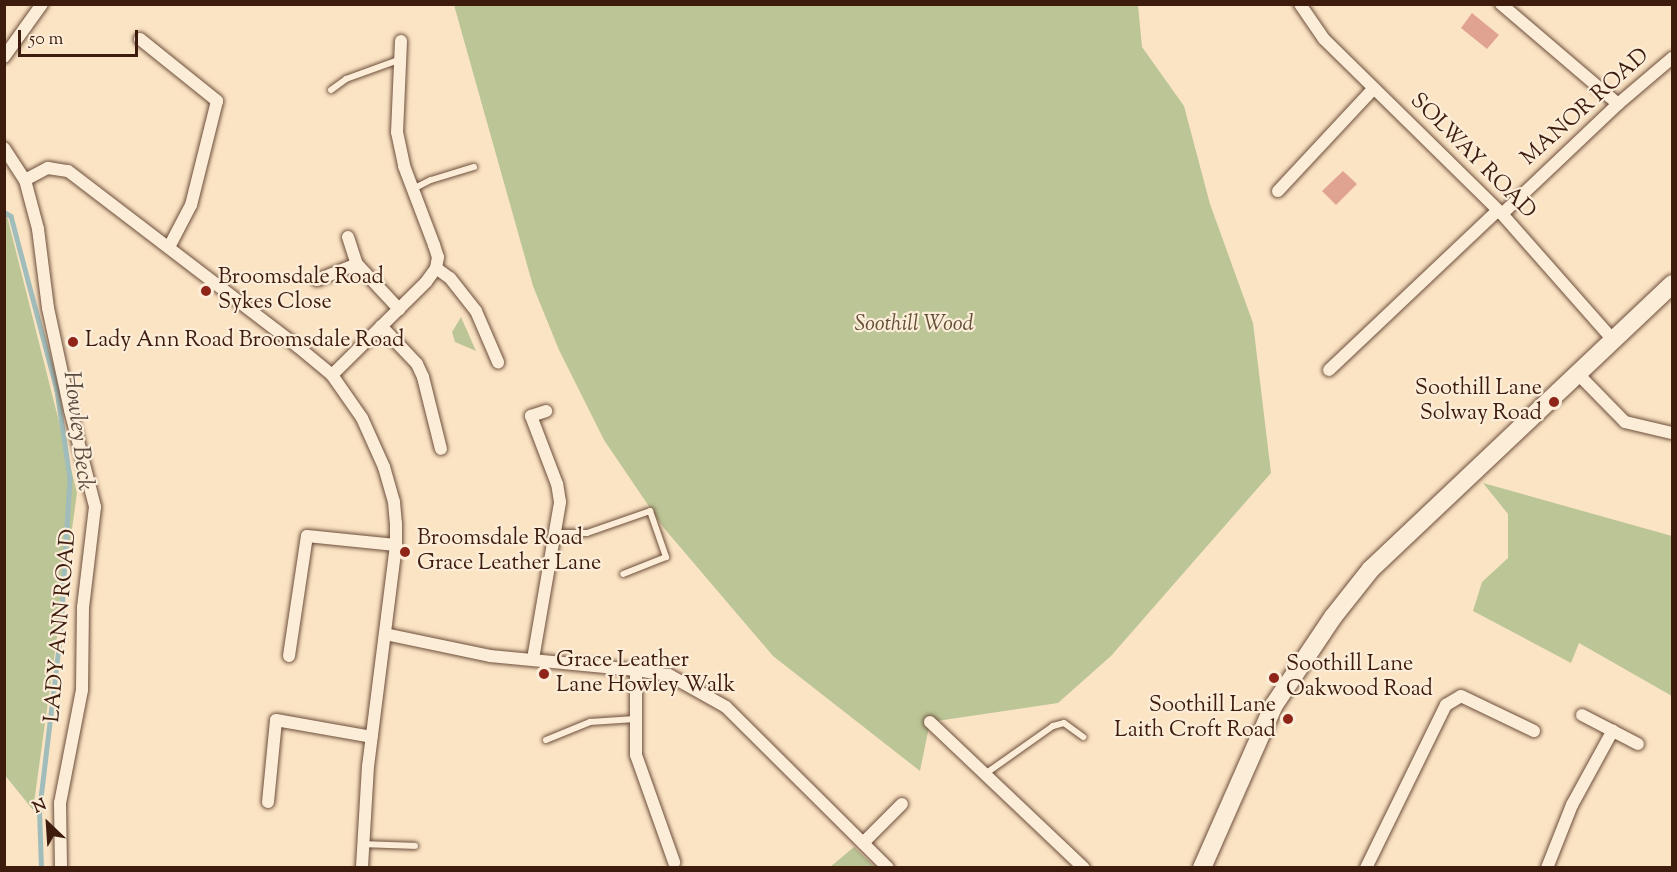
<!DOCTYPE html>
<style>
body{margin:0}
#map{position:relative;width:1677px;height:872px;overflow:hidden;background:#fbe4c4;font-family:"Sorts Mill Goudy",serif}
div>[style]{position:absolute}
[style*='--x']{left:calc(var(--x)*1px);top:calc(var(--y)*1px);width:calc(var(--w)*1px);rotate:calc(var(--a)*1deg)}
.green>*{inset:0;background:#bcc596}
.stream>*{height:4.5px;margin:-2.25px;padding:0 2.25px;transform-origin:2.25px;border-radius:2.25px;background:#a0bdbb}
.building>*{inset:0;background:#e0a392}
.roads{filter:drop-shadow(0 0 2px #6d4e3b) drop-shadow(0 0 2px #6d4e3b)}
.service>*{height:6px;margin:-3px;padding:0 3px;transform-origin:3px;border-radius:3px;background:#fcedd9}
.minor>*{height:12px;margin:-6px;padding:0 6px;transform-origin:6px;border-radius:6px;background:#fcedd9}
.secondary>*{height:18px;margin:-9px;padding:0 9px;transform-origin:9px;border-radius:9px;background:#fcedd9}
.dots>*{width:16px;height:16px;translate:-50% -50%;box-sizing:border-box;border:3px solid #fcedd9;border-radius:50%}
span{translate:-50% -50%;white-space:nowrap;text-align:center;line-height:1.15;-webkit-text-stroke:4.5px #fcedd9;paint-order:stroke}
.street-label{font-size:22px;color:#3e1c0d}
.poi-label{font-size:22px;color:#3e1c0d}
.left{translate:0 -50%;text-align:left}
.right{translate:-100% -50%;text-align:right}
.park-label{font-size:22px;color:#644f36;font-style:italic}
.water-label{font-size:24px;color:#5b4c41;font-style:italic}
.frame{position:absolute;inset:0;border:6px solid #3e1c0d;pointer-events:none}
.north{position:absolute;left:18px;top:794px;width:60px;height:60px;-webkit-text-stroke:4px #fcedd9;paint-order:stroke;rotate:335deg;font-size:16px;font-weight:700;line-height:24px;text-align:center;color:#3e1c0d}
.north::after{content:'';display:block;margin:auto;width:21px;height:27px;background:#3e1c0d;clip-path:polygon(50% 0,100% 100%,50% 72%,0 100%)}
.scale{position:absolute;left:18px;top:30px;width:120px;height:27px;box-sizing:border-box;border:3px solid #3e1c0d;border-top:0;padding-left:8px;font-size:18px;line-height:21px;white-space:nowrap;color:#3e1c0d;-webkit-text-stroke:4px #fcedd9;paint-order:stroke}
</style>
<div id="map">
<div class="green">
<i style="clip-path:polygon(454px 5px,1138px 5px,1142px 47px,1184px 106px,1210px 204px,1253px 323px,1271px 473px,1111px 656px,1058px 703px,930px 722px,920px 771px,773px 656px,663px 527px,604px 440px,559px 350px,533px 286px)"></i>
<i style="clip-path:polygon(4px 204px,77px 493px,33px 810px,4px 774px)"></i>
<i style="clip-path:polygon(461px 317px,476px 351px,455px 342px,452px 332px)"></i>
<i style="clip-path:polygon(1483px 483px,1672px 536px,1672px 696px,1579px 643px,1571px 663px,1473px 611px,1482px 582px,1508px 558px,1508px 514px)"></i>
<i style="clip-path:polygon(854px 847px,875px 867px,830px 867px)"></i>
</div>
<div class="stream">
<i style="--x:4;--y:212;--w:8;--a:30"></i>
<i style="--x:11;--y:216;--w:180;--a:75.2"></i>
<i style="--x:57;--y:390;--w:89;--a:81.6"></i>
<i style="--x:70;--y:478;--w:150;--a:93.4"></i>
<i style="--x:41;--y:868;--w:57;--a:-92"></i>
<i style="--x:39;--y:811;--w:168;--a:-83.2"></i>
</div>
<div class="building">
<i style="clip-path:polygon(1472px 13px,1499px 35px,1487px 49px,1461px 28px)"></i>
<i style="clip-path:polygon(1343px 171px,1357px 184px,1336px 205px,1322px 191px)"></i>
</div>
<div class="roads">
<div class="service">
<i style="--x:331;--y:90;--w:19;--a:-36"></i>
<i style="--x:346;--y:79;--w:59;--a:-20"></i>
<i style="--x:413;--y:189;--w:20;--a:-27"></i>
<i style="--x:431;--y:180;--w:45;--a:-16.8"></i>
<i style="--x:555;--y:533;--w:32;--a:0"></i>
<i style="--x:587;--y:533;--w:67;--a:-19.2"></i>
<i style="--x:650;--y:511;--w:49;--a:70.8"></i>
<i style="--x:666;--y:557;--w:46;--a:158.4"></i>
<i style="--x:546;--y:740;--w:48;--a:-22.2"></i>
<i style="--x:590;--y:722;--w:45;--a:-3.8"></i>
<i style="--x:985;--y:774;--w:83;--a:-35.2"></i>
<i style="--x:1053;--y:726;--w:11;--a:-15"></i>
<i style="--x:1064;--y:723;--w:24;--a:36"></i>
<i style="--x:363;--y:844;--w:52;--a:2.2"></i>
</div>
<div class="minor">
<i style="--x:1300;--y:4;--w:42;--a:55.6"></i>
<i style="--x:1324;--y:39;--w:250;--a:44.5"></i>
<i style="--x:1502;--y:214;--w:168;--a:48.6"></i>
<i style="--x:1501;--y:4;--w:154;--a:40.5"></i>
<i style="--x:140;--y:39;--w:99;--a:38.8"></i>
<i style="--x:217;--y:101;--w:107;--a:104"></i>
<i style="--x:191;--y:205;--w:47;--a:117.6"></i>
<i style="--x:401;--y:41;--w:91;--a:92.5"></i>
<i style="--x:397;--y:132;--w:35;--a:78"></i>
<i style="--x:404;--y:166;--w:85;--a:69.2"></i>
<i style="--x:434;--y:245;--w:13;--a:72"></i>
<i style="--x:438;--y:257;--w:11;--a:100"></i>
<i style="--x:436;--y:268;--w:17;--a:36"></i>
<i style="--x:450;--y:278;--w:42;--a:51.8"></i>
<i style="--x:476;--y:311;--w:56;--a:66.7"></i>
<i style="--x:4;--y:57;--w:65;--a:-54.4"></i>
<i style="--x:4;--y:148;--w:38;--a:57"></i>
<i style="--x:25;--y:180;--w:51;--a:75.1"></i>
<i style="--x:38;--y:229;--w:80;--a:82.8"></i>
<i style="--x:48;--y:308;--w:104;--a:77.8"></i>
<i style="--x:70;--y:410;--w:100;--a:75.5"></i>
<i style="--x:95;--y:507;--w:101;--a:96.8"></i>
<i style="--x:83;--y:607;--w:83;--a:90.7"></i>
<i style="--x:82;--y:690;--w:115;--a:101"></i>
<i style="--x:60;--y:803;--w:65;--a:89.1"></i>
<i style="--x:25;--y:180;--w:26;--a:-28"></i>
<i style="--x:48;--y:168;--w:20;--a:9"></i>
<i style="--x:68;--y:171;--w:288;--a:37.4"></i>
<i style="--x:297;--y:346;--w:45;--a:39.6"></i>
<i style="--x:332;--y:375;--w:52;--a:55.1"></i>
<i style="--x:362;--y:418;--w:54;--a:65.8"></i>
<i style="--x:384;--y:467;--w:36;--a:74"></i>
<i style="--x:394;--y:502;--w:21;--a:85"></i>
<i style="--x:396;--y:523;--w:22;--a:90"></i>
<i style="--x:396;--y:545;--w:223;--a:97.2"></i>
<i style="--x:368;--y:766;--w:102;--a:93.4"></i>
<i style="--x:1278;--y:191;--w:139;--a:-47"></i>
<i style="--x:1502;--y:214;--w:160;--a:-43.5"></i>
<i style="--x:1618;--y:104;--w:71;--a:-40.4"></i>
<i style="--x:348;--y:237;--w:28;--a:72"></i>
<i style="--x:317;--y:280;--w:43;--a:-21.8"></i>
<i style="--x:357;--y:264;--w:62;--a:47"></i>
<i style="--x:381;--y:326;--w:52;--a:46.5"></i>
<i style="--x:417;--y:364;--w:14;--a:65"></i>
<i style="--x:423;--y:377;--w:74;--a:76"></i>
<i style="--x:1329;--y:370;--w:231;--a:-43.4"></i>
<i style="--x:1578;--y:374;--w:67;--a:45.6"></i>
<i style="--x:1625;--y:422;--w:48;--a:13.2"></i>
<i style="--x:332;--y:375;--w:132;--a:-44.7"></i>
<i style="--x:426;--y:282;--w:17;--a:-54"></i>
<i style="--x:385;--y:634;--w:107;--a:11.8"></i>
<i style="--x:490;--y:656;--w:147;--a:5.5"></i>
<i style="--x:636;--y:670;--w:33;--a:9"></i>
<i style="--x:669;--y:675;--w:65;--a:29.3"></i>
<i style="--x:726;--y:707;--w:228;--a:44.8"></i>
<i style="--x:289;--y:656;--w:121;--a:-81.5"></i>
<i style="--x:307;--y:536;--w:89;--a:5.8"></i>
<i style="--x:533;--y:659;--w:159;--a:-80.2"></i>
<i style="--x:560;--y:502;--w:18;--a:-99"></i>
<i style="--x:557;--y:484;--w:73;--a:-110.9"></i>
<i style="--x:531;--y:416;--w:16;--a:-18"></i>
<i style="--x:636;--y:670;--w:85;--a:90"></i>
<i style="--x:636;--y:755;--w:114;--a:70.4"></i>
<i style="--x:1582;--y:715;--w:63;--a:27.4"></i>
<i style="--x:930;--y:722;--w:212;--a:43.5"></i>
<i style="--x:268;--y:802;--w:82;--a:-84.4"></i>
<i style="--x:276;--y:720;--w:97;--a:10"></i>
<i style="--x:863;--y:843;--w:55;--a:-45"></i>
<i style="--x:1366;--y:868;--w:182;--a:-63.9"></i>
<i style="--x:1446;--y:705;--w:17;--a:-31"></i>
<i style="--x:1461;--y:696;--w:81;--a:25.6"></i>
<i style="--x:1547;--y:868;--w:68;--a:-68.4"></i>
<i style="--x:1572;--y:805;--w:85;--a:-61.3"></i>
</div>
<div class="secondary">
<i style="--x:1202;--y:868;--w:178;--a:-66.2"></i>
<i style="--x:1274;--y:705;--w:106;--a:-56.2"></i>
<i style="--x:1333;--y:617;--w:61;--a:-51.6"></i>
<i style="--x:1371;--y:569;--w:415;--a:-43.4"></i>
</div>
</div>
<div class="dots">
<i style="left:206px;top:291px;background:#8f2418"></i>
<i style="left:73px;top:342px;background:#8f2418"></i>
<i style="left:1554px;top:402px;background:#8f2418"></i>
<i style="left:405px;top:552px;background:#8f2418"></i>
<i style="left:544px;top:674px;background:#8f2418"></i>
<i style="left:1274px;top:678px;background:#8f2418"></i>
<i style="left:1288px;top:719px;background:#8f2418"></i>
</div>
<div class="street-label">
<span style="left:1586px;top:108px;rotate:-42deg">MANOR ROAD</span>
<span style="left:1472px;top:157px;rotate:45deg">SOLWAY ROAD</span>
<span style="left:62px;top:626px;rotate:-85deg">LADY ANN ROAD</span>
</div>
<div class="poi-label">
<span class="left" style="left:218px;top:291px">Broomsdale Road<br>Sykes Close</span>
<span class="left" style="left:85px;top:342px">Lady Ann Road Broomsdale Road</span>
<span class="right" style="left:1542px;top:402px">Soothill Lane<br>Solway Road</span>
<span class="left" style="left:417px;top:552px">Broomsdale Road<br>Grace Leather Lane</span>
<span class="left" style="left:556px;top:674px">Grace Leather<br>Lane Howley Walk</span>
<span class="left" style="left:1286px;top:678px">Soothill Lane<br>Oakwood Road</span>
<span class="right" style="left:1276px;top:719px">Soothill Lane<br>Laith Croft Road</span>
</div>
<div class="park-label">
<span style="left:914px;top:326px">Soothill Wood</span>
</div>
<div class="water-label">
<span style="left:77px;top:431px;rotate:83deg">Howley Beck</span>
</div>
<div class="frame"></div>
<div class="north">N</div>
<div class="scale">50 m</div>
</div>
